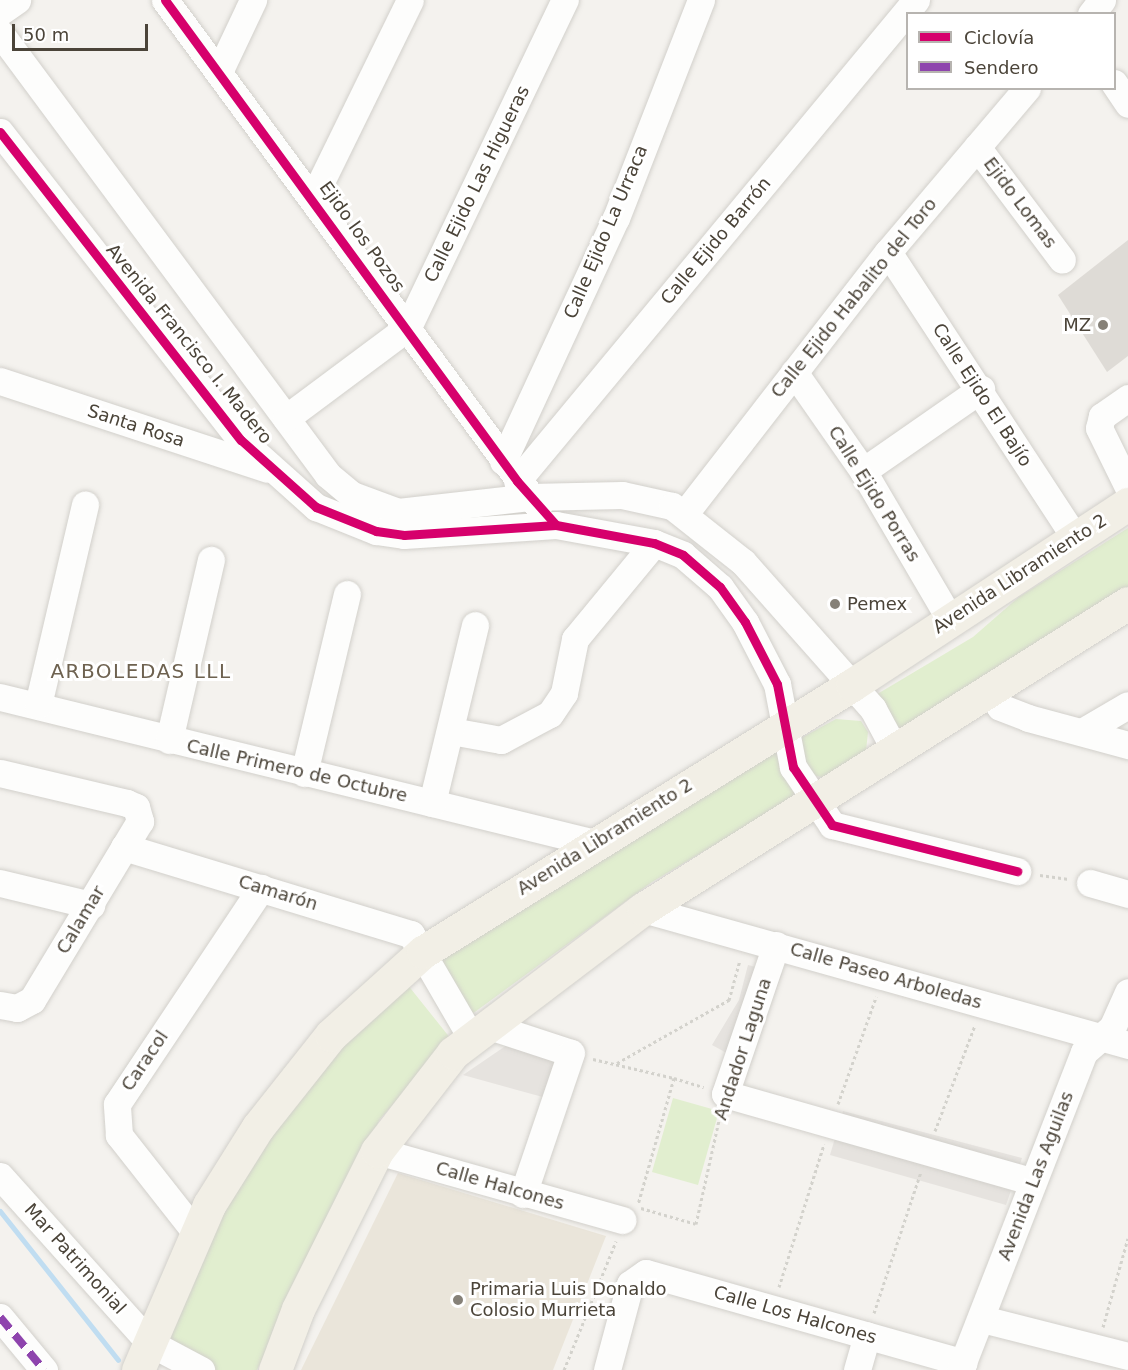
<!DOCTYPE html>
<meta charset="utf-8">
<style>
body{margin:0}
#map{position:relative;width:1128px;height:1370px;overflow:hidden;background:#f4f2ee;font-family:"DejaVu Sans",sans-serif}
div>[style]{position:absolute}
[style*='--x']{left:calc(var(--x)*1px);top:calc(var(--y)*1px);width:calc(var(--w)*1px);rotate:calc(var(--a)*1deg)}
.education>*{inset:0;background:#eae5da}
.green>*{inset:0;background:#e1eecf}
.parking>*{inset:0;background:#e6e3df}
.stream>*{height:5px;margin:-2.5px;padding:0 2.5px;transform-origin:2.5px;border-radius:2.5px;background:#c0ddf1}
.building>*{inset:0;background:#dedbd6}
.path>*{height:3px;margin-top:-1.5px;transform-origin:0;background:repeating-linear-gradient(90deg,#d3d2cc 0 3px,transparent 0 6px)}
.roads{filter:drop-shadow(0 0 2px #d2d0cb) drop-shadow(0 0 2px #d2d0cb)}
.minor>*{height:27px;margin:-13.5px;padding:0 13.5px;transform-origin:13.5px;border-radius:13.5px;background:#fdfdfc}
.major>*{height:33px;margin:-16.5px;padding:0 16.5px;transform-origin:16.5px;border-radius:16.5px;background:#f2efe6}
.quiet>*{height:8px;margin-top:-4px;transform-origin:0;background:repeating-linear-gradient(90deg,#8e44ad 0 15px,transparent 0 23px)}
.cycleway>*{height:9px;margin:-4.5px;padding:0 4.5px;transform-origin:4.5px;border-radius:4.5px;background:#d6006c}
.dots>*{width:16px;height:16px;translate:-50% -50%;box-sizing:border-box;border:3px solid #fff;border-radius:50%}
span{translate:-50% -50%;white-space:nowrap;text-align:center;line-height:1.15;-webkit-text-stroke:6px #fff;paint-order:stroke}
.street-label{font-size:18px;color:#4b4439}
.poi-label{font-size:18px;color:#4b4439}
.right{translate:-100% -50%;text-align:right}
.left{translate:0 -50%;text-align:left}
.neighbourhood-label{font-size:20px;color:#6e6250;letter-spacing:1.5px}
.legend{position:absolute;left:906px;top:12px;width:210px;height:78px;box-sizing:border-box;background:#fff;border:2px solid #b7b4b0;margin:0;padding:8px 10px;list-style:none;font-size:18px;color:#4b4439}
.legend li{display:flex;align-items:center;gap:12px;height:30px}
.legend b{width:30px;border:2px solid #b7b4b0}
.scale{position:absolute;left:12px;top:24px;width:136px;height:27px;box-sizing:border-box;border:3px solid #4b4439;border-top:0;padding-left:8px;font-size:18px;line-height:21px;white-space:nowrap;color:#4b4439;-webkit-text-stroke:4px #fff;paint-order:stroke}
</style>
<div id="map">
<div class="education">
<i style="clip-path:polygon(398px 1173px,606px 1236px,553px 1370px,301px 1370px)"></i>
</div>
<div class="green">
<i style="clip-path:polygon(1128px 528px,1128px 598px,900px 734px,874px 696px,973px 637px,1019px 597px)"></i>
<i style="clip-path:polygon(836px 719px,861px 721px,868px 732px,866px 751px,826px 778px,807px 774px,801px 738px)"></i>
<i style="clip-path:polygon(784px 739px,800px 794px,652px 882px,468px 1017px,439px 956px)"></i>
<i style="clip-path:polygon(403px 979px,451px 1039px,380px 1119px,257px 1370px,208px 1370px,160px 1345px,239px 1171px,301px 1079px)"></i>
<i style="clip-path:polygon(673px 1098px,719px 1111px,698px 1185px,652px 1172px)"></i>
</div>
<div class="parking">
<i style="clip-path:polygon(748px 965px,782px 974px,747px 1064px,712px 1045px,739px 1000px)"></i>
<i style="clip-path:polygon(507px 1045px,561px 1063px,550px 1099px,463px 1075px)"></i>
<i style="clip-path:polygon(843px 1111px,1022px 1158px,1006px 1205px,830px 1155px)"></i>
</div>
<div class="stream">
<i style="--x:0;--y:1211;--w:190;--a:51.6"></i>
</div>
<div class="building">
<i style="clip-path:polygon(1128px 240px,1128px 356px,1107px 372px,1058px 295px)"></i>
</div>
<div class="path">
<i style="--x:1040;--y:875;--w:29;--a:8"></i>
<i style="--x:593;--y:1059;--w:83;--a:13.2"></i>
<i style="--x:674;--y:1078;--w:131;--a:105.9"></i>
<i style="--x:617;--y:1063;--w:129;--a:-29.4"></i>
<i style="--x:729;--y:1000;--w:41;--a:-74.6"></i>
<i style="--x:674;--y:1078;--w:31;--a:17"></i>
<i style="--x:838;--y:1104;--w:114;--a:-70.4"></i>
<i style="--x:935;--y:1131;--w:113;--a:-69.3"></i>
<i style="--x:641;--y:1208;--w:57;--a:16.2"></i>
<i style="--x:696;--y:1224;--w:111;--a:-77.5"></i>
<i style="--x:779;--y:1287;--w:150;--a:-72.5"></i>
<i style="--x:874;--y:1313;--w:149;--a:-71.6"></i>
<i style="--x:1103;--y:1327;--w:92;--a:-74.3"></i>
<i style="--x:564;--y:1370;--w:139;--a:-68"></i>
</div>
<div class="roads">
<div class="minor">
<i style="--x:165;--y:0;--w:629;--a:53.6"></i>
<i style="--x:0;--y:12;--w:21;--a:-35"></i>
<i style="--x:1091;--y:14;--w:18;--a:-52"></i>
<i style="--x:0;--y:33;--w:550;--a:53.42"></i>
<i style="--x:328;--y:475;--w:31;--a:40"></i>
<i style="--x:352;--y:495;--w:49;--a:20.3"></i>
<i style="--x:398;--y:512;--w:132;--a:-6.5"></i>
<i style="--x:529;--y:497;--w:93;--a:-1.2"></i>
<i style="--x:622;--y:495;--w:51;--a:12.4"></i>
<i style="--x:672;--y:506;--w:90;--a:38.3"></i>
<i style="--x:743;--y:562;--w:196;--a:48.5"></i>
<i style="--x:873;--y:709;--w:49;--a:61.9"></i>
<i style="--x:219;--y:72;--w:80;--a:-64.7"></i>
<i style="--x:1114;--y:83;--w:25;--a:56"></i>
<i style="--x:0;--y:132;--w:391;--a:52"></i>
<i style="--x:241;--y:440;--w:101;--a:41.8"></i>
<i style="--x:316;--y:507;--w:65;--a:21.8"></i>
<i style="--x:376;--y:531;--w:28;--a:8"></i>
<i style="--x:404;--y:535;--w:152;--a:-3.8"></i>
<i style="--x:556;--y:525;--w:100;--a:10.4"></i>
<i style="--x:654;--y:543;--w:31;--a:22"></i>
<i style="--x:683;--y:555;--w:49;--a:40.9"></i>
<i style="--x:720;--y:587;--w:43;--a:54.5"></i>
<i style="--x:745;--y:622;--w:70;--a:62.7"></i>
<i style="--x:777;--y:684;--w:85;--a:79.1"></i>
<i style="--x:793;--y:767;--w:70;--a:56.1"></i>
<i style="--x:832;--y:825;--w:191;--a:14"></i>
<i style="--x:977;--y:147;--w:141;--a:53"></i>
<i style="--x:313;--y:198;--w:220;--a:-63.9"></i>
<i style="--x:888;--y:252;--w:342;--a:56.8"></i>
<i style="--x:794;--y:372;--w:121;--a:55.1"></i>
<i style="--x:863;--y:471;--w:172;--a:59.6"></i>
<i style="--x:0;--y:381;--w:281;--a:18.2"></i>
<i style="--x:1128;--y:398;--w:32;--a:145"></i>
<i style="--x:1102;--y:416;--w:12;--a:104"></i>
<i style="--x:1099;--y:428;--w:66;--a:63.8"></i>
<i style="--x:286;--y:418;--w:152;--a:-36.7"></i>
<i style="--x:408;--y:327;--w:363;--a:-64.4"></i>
<i style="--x:503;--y:461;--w:268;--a:-65.1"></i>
<i style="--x:616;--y:218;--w:234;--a:-68.7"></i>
<i style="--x:863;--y:471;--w:144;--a:-34.8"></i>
<i style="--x:517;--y:481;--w:625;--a:-50.32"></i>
<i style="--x:686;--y:512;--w:329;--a:-52.2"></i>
<i style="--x:888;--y:252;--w:215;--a:-49.7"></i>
<i style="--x:989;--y:691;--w:19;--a:55"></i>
<i style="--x:1000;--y:707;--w:30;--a:21"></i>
<i style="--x:1028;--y:718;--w:104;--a:15.1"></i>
<i style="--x:0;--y:697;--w:613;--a:13.79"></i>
<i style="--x:38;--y:705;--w:206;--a:-76.8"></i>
<i style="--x:451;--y:731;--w:51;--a:10.2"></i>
<i style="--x:501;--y:740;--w:55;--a:-28"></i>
<i style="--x:550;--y:714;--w:25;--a:-56"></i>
<i style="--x:564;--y:693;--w:55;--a:-78.5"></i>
<i style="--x:575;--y:639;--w:124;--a:-50.5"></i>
<i style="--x:1082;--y:732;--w:53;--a:-30.4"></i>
<i style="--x:169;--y:740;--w:185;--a:-76.9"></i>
<i style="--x:0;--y:773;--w:130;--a:13.3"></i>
<i style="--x:127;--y:803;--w:10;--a:24"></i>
<i style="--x:136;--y:807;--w:15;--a:74"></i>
<i style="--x:140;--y:821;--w:209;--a:121.1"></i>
<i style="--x:32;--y:1000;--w:17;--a:152"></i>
<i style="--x:17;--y:1008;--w:17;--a:-170"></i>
<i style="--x:304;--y:773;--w:184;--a:-76.5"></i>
<i style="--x:432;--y:803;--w:183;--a:-76.4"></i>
<i style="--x:124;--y:847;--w:300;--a:16.9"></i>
<i style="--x:411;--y:934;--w:119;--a:59.8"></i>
<i style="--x:0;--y:883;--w:94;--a:13.6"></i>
<i style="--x:1090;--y:883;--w:40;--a:16"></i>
<i style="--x:643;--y:909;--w:504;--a:15.66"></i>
<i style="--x:776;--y:945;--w:157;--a:108.9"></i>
<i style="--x:725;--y:1094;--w:317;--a:15.9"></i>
<i style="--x:486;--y:1025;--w:89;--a:18.2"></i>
<i style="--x:571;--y:1053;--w:149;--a:108.8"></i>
<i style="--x:377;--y:1151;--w:255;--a:15.7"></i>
<i style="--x:0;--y:1176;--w:224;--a:48.1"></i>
<i style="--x:150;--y:1343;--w:58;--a:27.9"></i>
<i style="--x:196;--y:1233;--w:125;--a:-128.2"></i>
<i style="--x:119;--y:1135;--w:31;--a:-94"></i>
<i style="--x:117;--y:1104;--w:260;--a:-56.3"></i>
<i style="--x:0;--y:1317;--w:69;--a:50.3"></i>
<i style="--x:982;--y:1319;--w:151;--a:14.2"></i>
<i style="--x:607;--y:1370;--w:89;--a:-75"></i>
<i style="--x:630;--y:1284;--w:19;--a:-35"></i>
<i style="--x:646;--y:1273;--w:330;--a:15.8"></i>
<i style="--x:857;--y:1370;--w:36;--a:-74"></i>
<i style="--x:960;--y:1370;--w:341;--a:-68.7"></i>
<i style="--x:1084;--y:1052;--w:37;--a:-41"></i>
<i style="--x:1112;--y:1028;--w:39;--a:-66"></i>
</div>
<div class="major">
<i style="--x:138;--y:1370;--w:180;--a:-66.7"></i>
<i style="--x:209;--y:1205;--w:92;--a:-57.9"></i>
<i style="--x:258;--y:1127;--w:117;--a:-51.6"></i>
<i style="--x:331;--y:1035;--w:124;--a:-42.1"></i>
<i style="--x:423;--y:952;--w:505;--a:-31.9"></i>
<i style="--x:852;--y:685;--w:330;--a:-33.3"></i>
<i style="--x:275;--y:1370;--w:65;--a:-69.3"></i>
<i style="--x:298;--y:1309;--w:177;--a:-63.4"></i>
<i style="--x:377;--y:1151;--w:124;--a:-52.2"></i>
<i style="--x:453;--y:1053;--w:238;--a:-37.2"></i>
<i style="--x:643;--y:909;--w:573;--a:-32.25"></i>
</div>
</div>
<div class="quiet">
<i style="--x:0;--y:1317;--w:69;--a:50.3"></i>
</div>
<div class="cycleway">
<i style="--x:165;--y:0;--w:596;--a:53.8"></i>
<i style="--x:517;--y:481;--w:59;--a:48.4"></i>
<i style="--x:0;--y:132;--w:391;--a:52"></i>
<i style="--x:241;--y:440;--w:101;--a:41.8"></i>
<i style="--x:316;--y:507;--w:65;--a:21.8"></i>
<i style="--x:376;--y:531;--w:28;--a:8"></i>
<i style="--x:404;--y:535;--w:152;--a:-3.8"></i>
<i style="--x:556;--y:525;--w:100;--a:10.4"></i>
<i style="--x:654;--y:543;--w:31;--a:22"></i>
<i style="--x:683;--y:555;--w:49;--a:40.9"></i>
<i style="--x:720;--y:587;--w:43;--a:54.5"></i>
<i style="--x:745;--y:622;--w:70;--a:62.7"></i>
<i style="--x:777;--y:684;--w:85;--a:79.1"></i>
<i style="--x:793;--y:767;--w:70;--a:56.1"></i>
<i style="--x:832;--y:825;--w:191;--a:14"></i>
</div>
<div class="dots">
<i style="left:1103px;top:325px;background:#868178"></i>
<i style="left:835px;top:604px;background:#868178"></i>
<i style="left:458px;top:1300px;background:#868178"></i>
</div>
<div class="street-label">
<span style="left:477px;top:184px;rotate:-64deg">Calle Ejido Las Higueras</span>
<span style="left:1020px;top:203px;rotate:53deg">Ejido Lomas</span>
<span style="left:606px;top:232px;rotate:-67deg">Calle Ejido La Urraca</span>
<span style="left:362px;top:237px;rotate:54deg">Ejido los Pozos</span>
<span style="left:716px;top:241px;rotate:-50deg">Calle Ejido Barrón</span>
<span style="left:854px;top:298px;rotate:-51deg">Calle Ejido Habalito del Toro</span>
<span style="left:189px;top:344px;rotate:51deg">Avenida Francisco I. Madero</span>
<span style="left:982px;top:395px;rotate:57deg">Calle Ejido El Bajío</span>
<span style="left:136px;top:426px;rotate:18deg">Santa Rosa</span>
<span style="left:874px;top:494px;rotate:58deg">Calle Ejido Porras</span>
<span style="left:1020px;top:574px;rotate:-33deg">Avenida Libramiento 2</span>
<span style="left:297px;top:771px;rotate:13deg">Calle Primero de Octubre</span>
<span style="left:605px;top:837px;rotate:-32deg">Avenida Libramiento 2</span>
<span style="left:278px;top:893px;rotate:17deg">Camarón</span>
<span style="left:81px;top:920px;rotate:-59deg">Calamar</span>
<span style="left:886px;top:976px;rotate:16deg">Calle Paseo Arboledas</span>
<span style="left:743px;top:1049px;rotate:-72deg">Andador Laguna</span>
<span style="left:145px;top:1061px;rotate:-56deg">Caracol</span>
<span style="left:1036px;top:1176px;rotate:-69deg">Avenida Las Aguilas</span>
<span style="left:500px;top:1186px;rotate:16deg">Calle Halcones</span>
<span style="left:75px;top:1259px;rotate:48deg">Mar Patrimonial</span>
<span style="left:795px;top:1315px;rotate:16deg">Calle Los Halcones</span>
</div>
<div class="poi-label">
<span class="right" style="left:1091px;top:325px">MZ</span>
<span class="left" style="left:847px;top:604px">Pemex</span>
<span class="left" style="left:470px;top:1300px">Primaria Luis Donaldo<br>Colosio Murrieta</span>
</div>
<div class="neighbourhood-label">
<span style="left:141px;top:671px">ARBOLEDAS LLL</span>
</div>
<ul class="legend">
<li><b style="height:8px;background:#d6006c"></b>Ciclovía</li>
<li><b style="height:8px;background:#8e44ad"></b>Sendero</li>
</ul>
<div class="scale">50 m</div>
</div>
